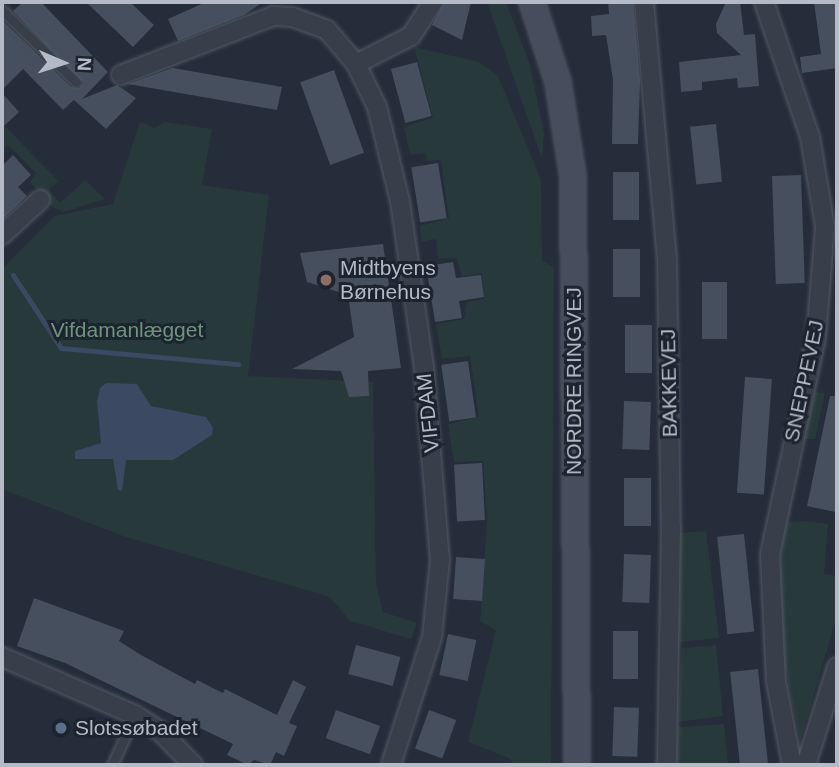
<!DOCTYPE html>
<html>
<head>
<meta charset="utf-8">
<style>
	body { margin:0 }
	#map { position:relative; width:839px; height:767px; overflow:hidden; background:#252c3a; font-family:Helvetica,sans-serif }
	div>[style] { position:absolute }
	[style*='--x'] { left:calc(var(--x)*1px); top:calc(var(--y)*1px); width:calc(var(--w)*1px); rotate:calc(var(--a)*1deg) }
	.green>* { inset:0; background:#28393c }
	.water>* { inset:0; background:#3b4962 }
	.stream>* { height:5px; margin:-2.5px; padding:0 2.5px; transform-origin:2.5px; border-radius:2.5px; background:#3b4962 }
	.building>* { inset:0; background:#464f5e; transform-origin:0 0 }
	.roads { filter:drop-shadow(0 0 2px #535a66) drop-shadow(0 0 2px #535a66) }
	.service>* { height:9px; margin:-4.5px; padding:0 4.5px; transform-origin:4.5px; border-radius:4.5px; background:#383f4b }
	.minor>* { height:18px; margin:-9px; padding:0 9px; transform-origin:9px; border-radius:9px; background:#383f4b }
	.secondary>* { height:24px; margin:-12px; padding:0 12px; transform-origin:12px; border-radius:12px; background:#474d5d }
	.dots>* { width:19px; height:19px; translate:-50% -50%; box-sizing:border-box; border:4px solid #1d2430; border-radius:50% }
	span { translate:-50% -50%; white-space:nowrap; text-align:center; line-height:1.15; -webkit-text-stroke:6px #1d2430; paint-order:stroke }
	.poi-label { font-size:21px; color:#b4bac6 }
	.left { translate:0 -50%; text-align:left }
	.park-label { font-size:21px; color:#6d9579 }
	.street-label { font-size:21px; color:#b4bac6 }
	.frame { position:absolute; inset:0; border:4px solid #b4bac6; pointer-events:none }
	.north { position:absolute; left:28px; top:28px; width:70px; height:70px; -webkit-text-stroke:5px #1d2430; paint-order:stroke; rotate:93deg; font-size:19px; font-weight:700; line-height:28px; text-align:center; color:#b4bac6 }
	.north::after { content:''; display:block; margin:auto; width:24px; height:32px; background:#b4bac6; clip-path:polygon(50% 0,100% 100%,50% 72%,0 100%) }
</style>
</head>
<body>
<div id="map">
	<div class="green">
		<i style="clip-path:polygon(487px 2px,506px 2px,530px 65px,544px 134px,542px 159px)"></i>
		<i style="clip-path:polygon(414px 47px,479px 62px,498px 76px,541px 180px,542px 260px,554px 268px,551px 765px,512px 765px,511px 759px,468px 742px,496px 630px,480px 621px,487px 520px,483px 461px,454px 462px,448px 424px,479px 417px,470px 356px,442px 359px,436px 324px,464px 319px,467px 302px,484px 299px,482px 273px,462px 277px,457px 258px,438px 259px,436px 239px,421px 242px,420px 226px,449px 218px,441px 160px,427px 161px,426px 153px,410px 155px,404px 127px,433px 118px)"></i>
		<i style="clip-path:polygon(140px 121px,154px 128px,165px 122px,212px 129px,202px 185px,269px 195px,248px 376px,373px 382px,376px 585px,383px 612px,417px 623px,411px 639px,350px 621px,330px 597px,123px 536px,2px 489px,2px 269px,55px 216px,113px 204px)"></i>
		<i style="clip-path:polygon(2px 123px,58px 181px,49px 190px,60px 203px,85px 180px,105px 199px,63px 212px,52px 207px,30px 182px,36px 173px,8px 145px,2px 150px)"></i>
		<i style="clip-path:polygon(815px 392px,825px 393px,815px 439px,803px 439px)"></i>
		<i style="clip-path:polygon(804px 521px,828px 524px,824px 574px,837px 576px,837px 616px,800px 741px,779px 637px,777px 583px,785px 522px)"></i>
		<i style="clip-path:polygon(706px 531px,719px 638px,679px 642px,679px 533px)"></i>
		<i style="clip-path:polygon(716px 645px,723px 716px,678px 722px,682px 648px)"></i>
		<i style="clip-path:polygon(724px 724px,728px 765px,677px 765px,678px 727px)"></i>
	</div>
	<div class="water">
		<i style="clip-path:polygon(106px 383px,137px 384px,151px 406px,206px 417px,213px 428px,212px 435px,173px 460px,126px 460px,122px 491px,118px 490px,113px 459px,75px 459px,75px 451px,101px 443px,97px 402px,100px 388px)"></i>
	</div>
	<div class="stream">
		<i style="--x:13;--y:275;--w:87;--a:56.7"></i>
		<i style="--x:61;--y:348;--w:178;--a:5.2"></i>
	</div>
	<div class="building">
		<i style="clip-path:polygon(23px 2px,41px 2px,108px 72px,82px 99px,117px 85px,136px 98px,106px 129px,74px 100px,63px 110px,23px 69px,2px 90px,3px 21px,71px 87px,79px 88px,83px 83px,13px 11px)"></i>
		<i style="clip-path:polygon(86px 2px,130px 2px,154px 25px,133px 47px)"></i>
		<i style="clip-path:polygon(206px 2px,263px 2px,244px 15px,178px 41px,168px 19px)"></i>
		<i style="clip-path:polygon(444px 2px,471px 2px,462px 40px,432px 25px)"></i>
		<i style="clip-path:polygon(608px 2px,633px 2px,640px 80px,638px 144px,612px 144px,613px 80px,606px 35px,592px 36px,591px 16px,609px 14px)"></i>
		<i style="clip-path:polygon(726px 2px,740px 2px,744px 35px,755px 34px,759px 86px,738px 88px,737px 78px,702px 82px,702px 90px,681px 92px,679px 62px,741px 55px,717px 33px,716px 24px)"></i>
		<i style="clip-path:polygon(814px 2px,836px 2px,837px 68px,802px 73px,800px 57px,821px 54px)"></i>
		<i style="left:417px;top:62px;width:56px;height:27px;rotate:75deg"></i>
		<i style="clip-path:polygon(173px 68px,282px 87px,277px 110px,128px 84px)"></i>
		<i style="left:334px;top:70px;width:88px;height:36px;rotate:70deg"></i>
		<i style="clip-path:polygon(2px 93px,19px 112px,2px 128px)"></i>
		<i style="left:716px;top:124px;width:58px;height:26px;rotate:84deg"></i>
		<i style="clip-path:polygon(13px 155px,31px 175px,18px 187px,27px 196px,2px 220px,2px 166px)"></i>
		<i style="left:438px;top:163px;width:56px;height:27px;rotate:81deg"></i>
		<i style="left:613px;top:172px;width:26px;height:48px"></i>
		<i style="left:801px;top:175px;width:108px;height:29px;rotate:88deg"></i>
		<i style="clip-path:polygon(383px 244px,401px 368px,368px 371px,369px 396px,349px 397px,341px 371px,292px 369px,354px 337px,348px 295px,307px 282px,300px 253px)"></i>
		<i style="left:613px;top:249px;width:27px;height:48px"></i>
		<i style="clip-path:polygon(453px 262px,456px 278px,481px 275px,484px 297px,459px 301px,462px 318px,435px 322px,426px 266px)"></i>
		<i style="left:702px;top:282px;width:25px;height:57px"></i>
		<i style="left:625px;top:325px;width:27px;height:48px"></i>
		<i style="left:468px;top:361px;width:57px;height:27px;rotate:82deg"></i>
		<i style="left:745px;top:377px;width:27px;height:116px;rotate:4deg"></i>
		<i style="clip-path:polygon(830px 396px,837px 396px,835px 512px,807px 506px)"></i>
		<i style="left:624px;top:401px;width:27px;height:48px;rotate:2deg"></i>
		<i style="left:482px;top:463px;width:57px;height:28px;rotate:87deg"></i>
		<i style="left:624px;top:478px;width:27px;height:48px"></i>
		<i style="left:744px;top:534px;width:98px;height:27px;rotate:84deg"></i>
		<i style="left:624px;top:554px;width:27px;height:48px;rotate:2deg"></i>
		<i style="left:456px;top:557px;width:29px;height:42px;rotate:4deg"></i>
		<i style="clip-path:polygon(34px 598px,124px 631px,119px 641px,141px 655px,195px 684px,197px 680px,223px 693px,225px 689px,277px 715px,293px 680px,306px 687px,289px 723px,297px 726px,284px 756px,276px 752px,270px 765px,254px 760px,248px 765px,227px 755px,233px 744px,65px 663px,17px 646px)"></i>
		<i style="left:613px;top:631px;width:25px;height:48px"></i>
		<i style="left:448px;top:634px;width:29px;height:42px;rotate:12deg"></i>
		<i style="left:356px;top:645px;width:46px;height:30px;rotate:15deg"></i>
		<i style="left:758px;top:669px;width:97px;height:28px;rotate:84deg"></i>
		<i style="left:614px;top:707px;width:25px;height:49px;rotate:2deg"></i>
		<i style="left:336px;top:710px;width:47px;height:30px;rotate:20deg"></i>
		<i style="left:429px;top:710px;width:29px;height:41px;rotate:20deg"></i>
	</div>
	<div class="roads">
		<div class="service">
			<i style="--x:2;--y:10;--w:103;--a:44.2"></i>
			<i style="--x:112;--y:765;--w:55;--a:-65.3"></i>
		</div>
		<div class="minor">
			<i style="--x:644;--y:2;--w:257;--a:84.9"></i>
			<i style="--x:667;--y:258;--w:270;--a:89.2"></i>
			<i style="--x:671;--y:528;--w:237;--a:91"></i>
			<i style="--x:764;--y:2;--w:143;--a:71.2"></i>
			<i style="--x:810;--y:137;--w:91;--a:80.5"></i>
			<i style="--x:825;--y:227;--w:111;--a:94.6"></i>
			<i style="--x:816;--y:338;--w:222;--a:102"></i>
			<i style="--x:770;--y:555;--w:126;--a:87.3"></i>
			<i style="--x:776;--y:681;--w:86;--a:79.2"></i>
			<i style="--x:356;--y:64;--w:62;--a:-27"></i>
			<i style="--x:411;--y:36;--w:40;--a:-57.1"></i>
			<i style="--x:121;--y:75;--w:163;--a:-21.2"></i>
			<i style="--x:273;--y:16;--w:19;--a:3"></i>
			<i style="--x:292;--y:17;--w:37;--a:20"></i>
			<i style="--x:327;--y:30;--w:45;--a:49.5"></i>
			<i style="--x:356;--y:64;--w:48;--a:64"></i>
			<i style="--x:377;--y:107;--w:97;--a:76.3"></i>
			<i style="--x:400;--y:201;--w:168;--a:81.8"></i>
			<i style="--x:424;--y:367;--w:194;--a:85.3"></i>
			<i style="--x:440;--y:560;--w:77;--a:95.9"></i>
			<i style="--x:432;--y:637;--w:134;--a:107.8"></i>
			<i style="--x:2;--y:235;--w:52;--a:-42.6"></i>
			<i style="--x:2;--y:657;--w:145;--a:23.6"></i>
			<i style="--x:135;--y:715;--w:31;--a:33"></i>
			<i style="--x:161;--y:732;--w:46;--a:45.9"></i>
			<i style="--x:806;--y:765;--w:103;--a:-72.4"></i>
		</div>
		<div class="secondary">
			<i style="--x:532;--y:2;--w:84;--a:72"></i>
			<i style="--x:558;--y:82;--w:96;--a:81"></i>
			<i style="--x:573;--y:177;--w:588;--a:89.61"></i>
		</div>
	</div>
	<div class="dots">
		<i style="left:326px;top:280px;background:#8d6e63"></i>
		<i style="left:61px;top:728px;background:#5c6f8a"></i>
	</div>
	<div class="poi-label">
		<span class="left" style="left:340px;top:280px">Midtbyens<br>Børnehus</span>
		<span class="left" style="left:75px;top:728px">Slotssøbadet</span>
	</div>
	<div class="park-label">
		<span style="left:127px;top:330px">Vifdamanlægget</span>
	</div>
	<div class="street-label">
		<span style="left:574px;top:381px;rotate:-90deg">NORDRE RINGVEJ</span>
		<span style="left:804px;top:381px;rotate:-78deg">SNEPPEVEJ</span>
		<span style="left:669px;top:383px;rotate:-91deg">BAKKEVEJ</span>
		<span style="left:428px;top:413px;rotate:-96deg">VIFDAM</span>
	</div>
	<div class="frame"></div>
	<div class="north">N</div>
</div>
</body>
</html>
